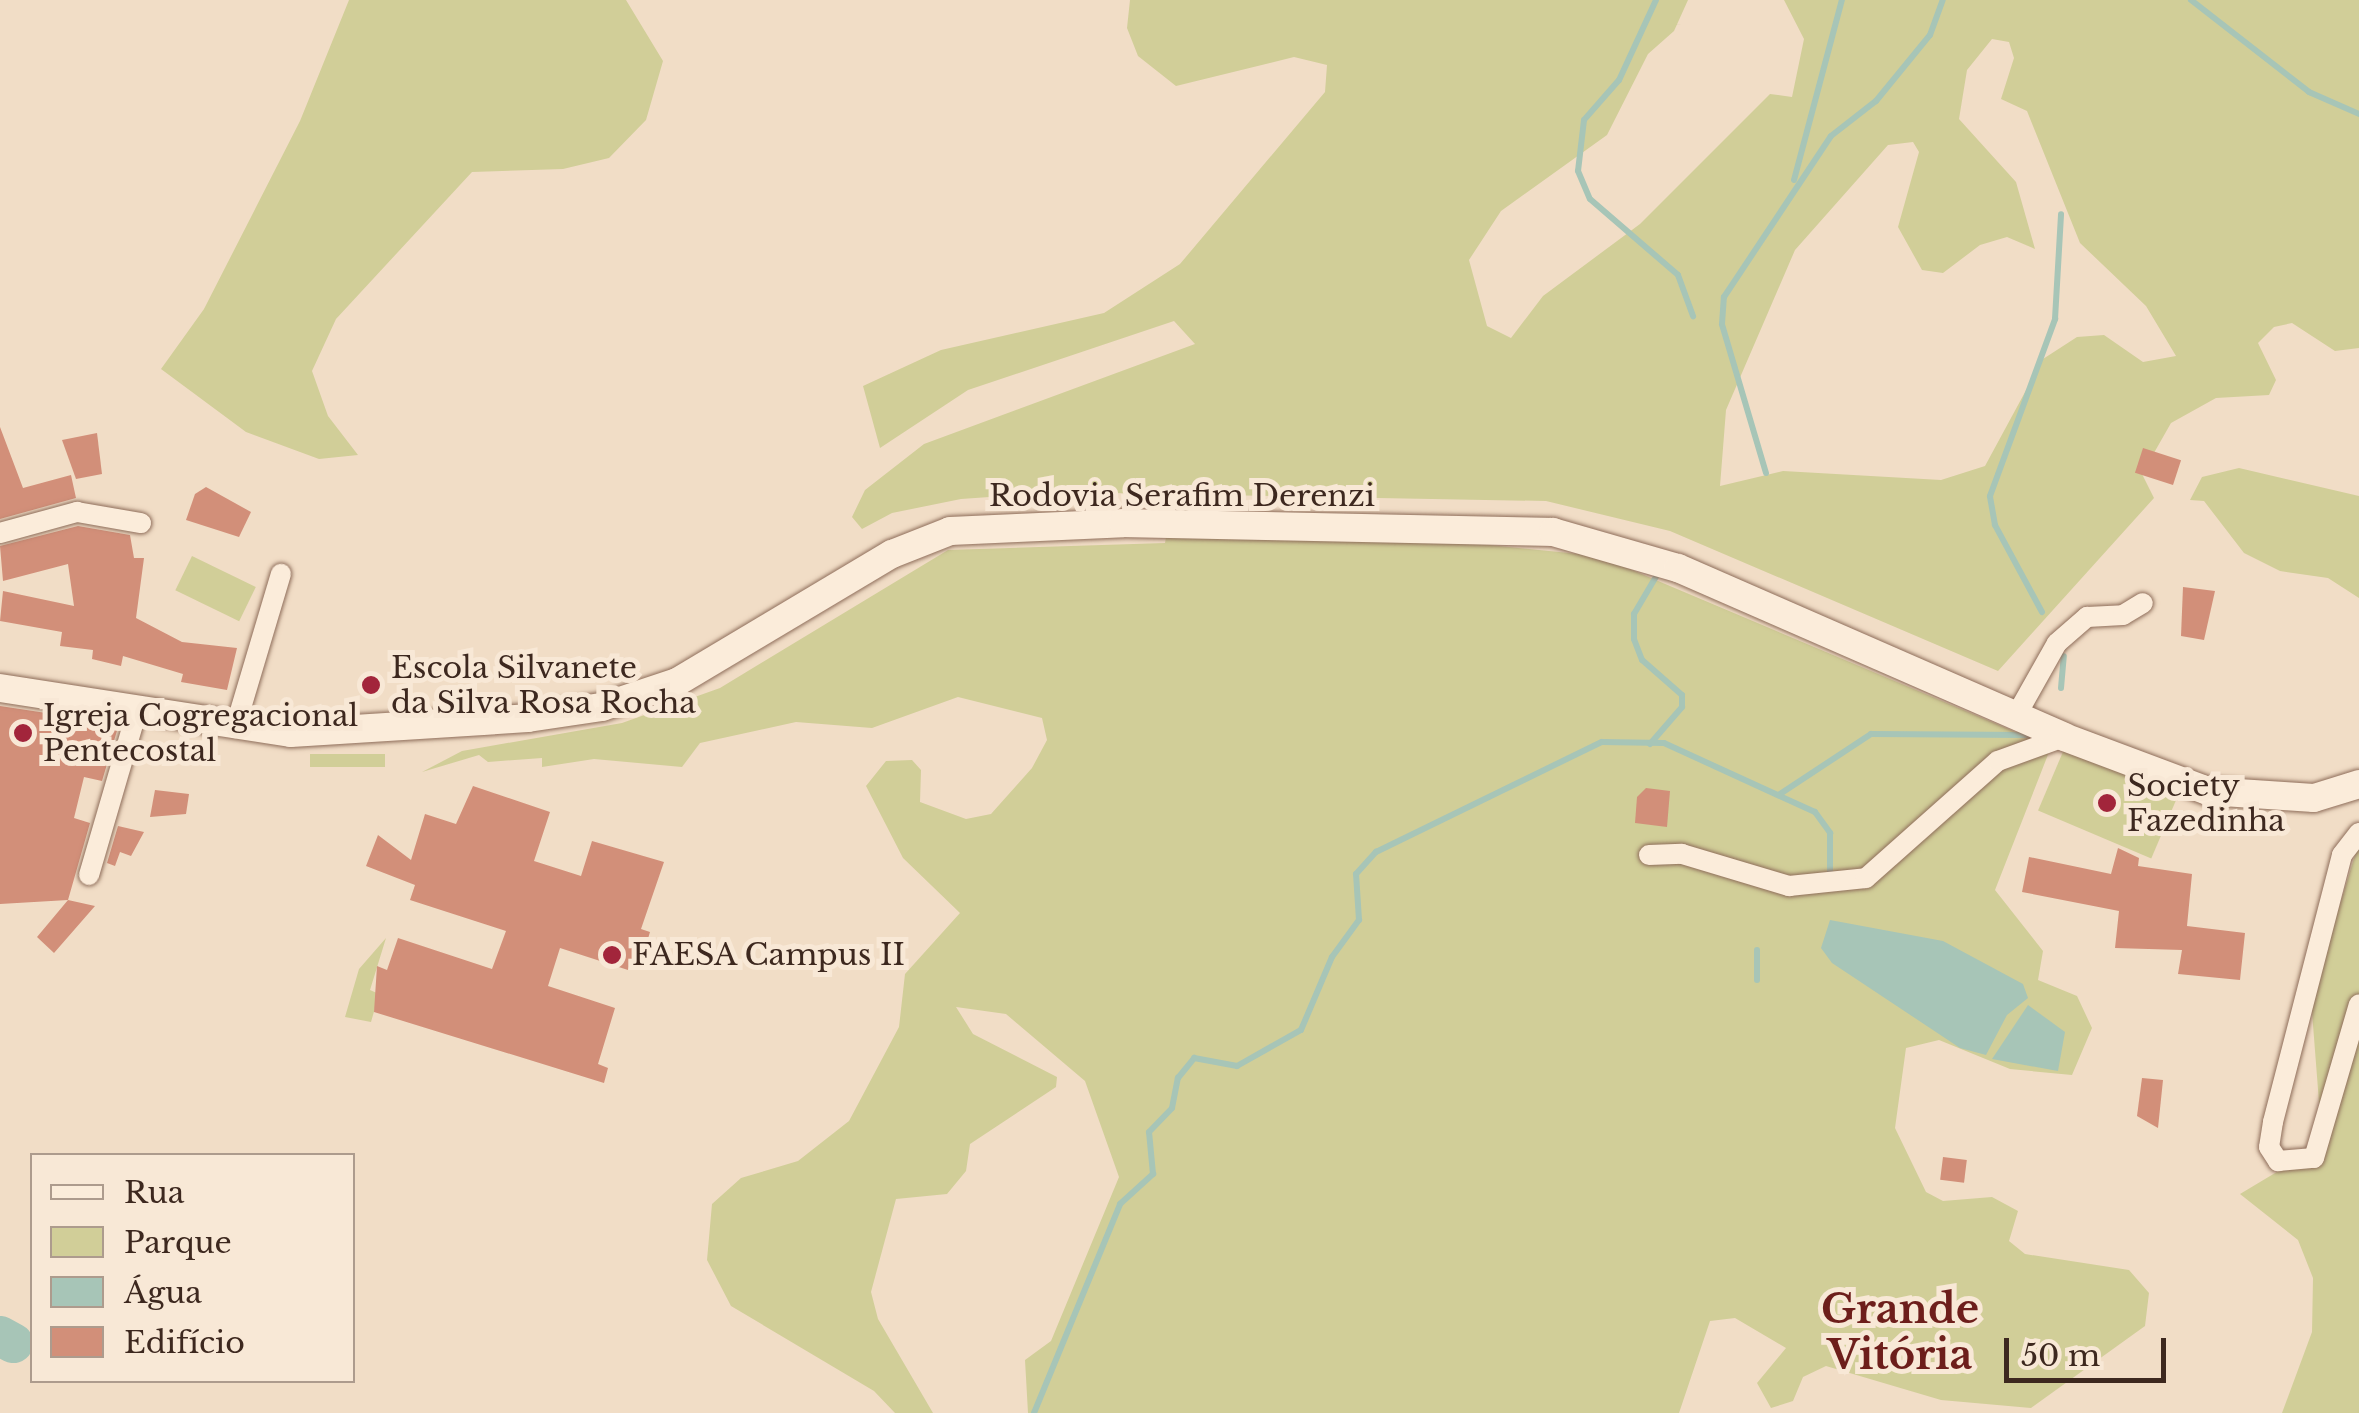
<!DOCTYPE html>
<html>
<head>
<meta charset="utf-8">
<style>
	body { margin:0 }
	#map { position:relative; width:2359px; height:1413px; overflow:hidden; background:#f1ddc6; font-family:"Libre Baskerville",serif }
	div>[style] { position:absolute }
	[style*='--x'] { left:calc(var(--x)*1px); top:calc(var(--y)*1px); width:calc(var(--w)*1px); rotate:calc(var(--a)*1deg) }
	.green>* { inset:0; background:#d1ce98; transform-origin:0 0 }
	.water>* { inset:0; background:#a7c5b7 }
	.stream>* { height:6px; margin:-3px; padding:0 3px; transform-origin:3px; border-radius:3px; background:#a7c5b7 }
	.river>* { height:40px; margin:-20px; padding:0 20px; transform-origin:20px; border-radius:20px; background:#a7c5b7 }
	.building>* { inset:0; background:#d28f79; transform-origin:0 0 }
	.roads { filter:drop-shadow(0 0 2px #8e6d5a) drop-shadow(0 0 2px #8e6d5a) }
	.street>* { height:20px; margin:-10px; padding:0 10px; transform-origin:10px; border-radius:10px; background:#fbecda }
	.secondary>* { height:28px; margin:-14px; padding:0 14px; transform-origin:14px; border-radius:14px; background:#fbecda }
	.dots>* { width:28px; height:28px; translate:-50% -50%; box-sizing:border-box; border:5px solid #f8e8d6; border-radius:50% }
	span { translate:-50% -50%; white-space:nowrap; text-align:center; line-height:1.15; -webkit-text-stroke:10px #f8e8d6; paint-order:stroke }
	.street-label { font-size:30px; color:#3d281f }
	.poi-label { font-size:30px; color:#3d281f }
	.left { translate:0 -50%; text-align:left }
	.district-label { font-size:40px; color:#6d1e1b; font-weight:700 }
	.legend { position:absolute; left:30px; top:1153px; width:325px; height:230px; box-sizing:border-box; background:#f8e8d6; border:2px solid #ad9b8d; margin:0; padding:12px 18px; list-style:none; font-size:30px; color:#3d281f }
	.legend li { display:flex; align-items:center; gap:20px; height:50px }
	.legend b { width:50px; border:2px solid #ad9b8d }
	.scale { position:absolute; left:2004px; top:1338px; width:162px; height:45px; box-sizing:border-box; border:5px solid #3d281f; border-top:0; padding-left:12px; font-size:30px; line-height:35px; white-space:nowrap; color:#3d281f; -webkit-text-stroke:8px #f8e8d6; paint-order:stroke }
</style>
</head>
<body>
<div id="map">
	<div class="green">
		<i style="clip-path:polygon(349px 0,626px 0,663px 61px,646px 120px,609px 158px,563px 169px,472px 172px,336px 319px,312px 371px,328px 416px,358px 455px,319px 459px,246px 432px,161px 369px,204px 309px,300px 121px)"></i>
		<i style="clip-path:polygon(evenodd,1130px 0,1688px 0,1674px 31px,1648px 54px,1607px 135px,1501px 211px,1469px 260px,1487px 326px,1511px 338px,1543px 296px,1640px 224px,1770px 94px,1792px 97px,1804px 39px,1784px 0,2359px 0,2359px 348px,2335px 351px,2292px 323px,2274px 327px,2258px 343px,2276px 380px,2269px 395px,2216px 398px,2171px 423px,2142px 474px,2154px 498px,1998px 671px,1670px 531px,1546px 501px,1058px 492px,961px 499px,892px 513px,862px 529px,852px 517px,865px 490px,924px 444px,1195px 344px,1174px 321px,968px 390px,880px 448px,863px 386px,941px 350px,1104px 313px,1180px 264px,1325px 92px,1327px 65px,1294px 57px,1176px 86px,1138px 56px,1127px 28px,1130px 0,1992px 39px,2009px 42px,2014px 58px,2001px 99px,2027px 111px,2080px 243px,2146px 306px,2176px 356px,2143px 362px,2104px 335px,2077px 337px,2043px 359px,1985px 466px,1941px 480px,1783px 471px,1720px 486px,1726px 410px,1795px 250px,1888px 145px,1913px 142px,1919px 152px,1898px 227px,1922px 270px,1943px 273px,1980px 245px,2007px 237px,2035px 249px,2016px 182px,1959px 119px,1967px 70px,1992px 39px)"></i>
		<i style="clip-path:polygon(2239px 468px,2359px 496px,2359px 598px,2328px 578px,2280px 571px,2244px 553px,2204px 501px,2190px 500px,2202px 477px)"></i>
		<i style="clip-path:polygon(1166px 537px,1480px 544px,1599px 556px,2051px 747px,1995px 890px,2043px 951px,2038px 980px,2077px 996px,2092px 1028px,2072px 1075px,2010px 1069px,1939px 1040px,1906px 1048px,1895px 1128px,1926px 1192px,1943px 1201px,1992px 1197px,2018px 1211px,2009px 1241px,2025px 1254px,2129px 1270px,2149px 1293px,2145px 1326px,2031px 1408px,1941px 1400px,1826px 1366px,1803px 1377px,1793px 1401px,1771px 1408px,1757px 1383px,1786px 1348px,1735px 1318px,1710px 1321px,1679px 1413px,1028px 1413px,1025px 1360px,1051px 1341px,1119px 1177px,1085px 1081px,1006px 1014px,956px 1007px,973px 1034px,1057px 1077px,1056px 1087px,970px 1144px,966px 1171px,947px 1194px,896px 1199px,871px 1292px,878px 1319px,933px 1413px,895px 1413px,874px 1391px,731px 1306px,707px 1260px,712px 1204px,741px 1178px,798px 1161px,849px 1121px,899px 1027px,905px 974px,960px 913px,903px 858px,866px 786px,886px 761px,912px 760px,921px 770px,920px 802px,966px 819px,991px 814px,1032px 768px,1047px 740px,1042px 718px,958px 697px,872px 728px,796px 722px,700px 743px,682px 767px,594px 759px,542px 767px,542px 758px,488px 762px,479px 755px,422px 772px,462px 751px,622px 723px,720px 688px,948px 550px,1165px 543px)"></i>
		<i style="left:192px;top:556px;width:71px;height:38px;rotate:26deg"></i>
		<i style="left:2065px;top:747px;width:123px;height:69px;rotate:23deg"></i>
		<i style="left:385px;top:754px;width:13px;height:75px;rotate:90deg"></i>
		<i style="clip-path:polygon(2359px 842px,2359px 1413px,2282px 1413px,2312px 1332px,2313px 1278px,2298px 1240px,2240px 1194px,2305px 1155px,2320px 1115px,2311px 999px)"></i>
		<i style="clip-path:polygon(386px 938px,370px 990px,379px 994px,371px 1022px,345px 1017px,359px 969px)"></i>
	</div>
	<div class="water">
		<i style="clip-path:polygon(1830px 920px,1943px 941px,2023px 984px,2028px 998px,2007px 1015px,1986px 1055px,1960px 1048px,1832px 963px,1821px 948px)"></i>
		<i style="clip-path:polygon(2028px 1005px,2065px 1032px,2058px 1071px,1992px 1059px)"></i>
	</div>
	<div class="stream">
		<i style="--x:1656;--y:0;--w:88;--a:114.8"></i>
		<i style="--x:1619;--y:80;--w:53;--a:131.2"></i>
		<i style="--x:1584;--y:120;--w:51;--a:96.7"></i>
		<i style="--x:1578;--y:171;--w:30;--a:67"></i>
		<i style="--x:1590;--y:199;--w:116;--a:40.8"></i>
		<i style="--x:1678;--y:275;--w:44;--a:69.9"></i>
		<i style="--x:2191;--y:0;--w:150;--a:37.9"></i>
		<i style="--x:2309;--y:92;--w:55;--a:23.7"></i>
		<i style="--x:1794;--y:180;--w:186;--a:-75.1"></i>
		<i style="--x:1766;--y:473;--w:155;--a:-106.5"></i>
		<i style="--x:1722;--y:324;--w:27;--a:-86"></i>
		<i style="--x:1724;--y:297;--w:193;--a:-56.4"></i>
		<i style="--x:1831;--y:136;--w:57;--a:-37.9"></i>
		<i style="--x:1876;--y:101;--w:85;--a:-50.7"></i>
		<i style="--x:1930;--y:35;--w:37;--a:-70"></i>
		<i style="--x:2042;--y:612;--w:99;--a:-118.4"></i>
		<i style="--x:1995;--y:525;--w:29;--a:-100"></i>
		<i style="--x:1990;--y:496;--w:189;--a:-69.8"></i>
		<i style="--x:2055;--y:319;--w:105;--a:-86.7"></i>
		<i style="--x:2061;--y:688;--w:32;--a:-85"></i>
		<i style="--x:1650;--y:744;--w:49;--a:-49.1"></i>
		<i style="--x:1682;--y:707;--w:12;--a:-90"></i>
		<i style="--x:1682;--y:695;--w:53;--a:-138.8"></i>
		<i style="--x:1642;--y:660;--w:22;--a:-111"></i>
		<i style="--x:1634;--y:639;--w:25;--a:-90"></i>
		<i style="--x:1634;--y:614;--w:45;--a:-59.5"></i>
		<i style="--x:1780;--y:794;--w:109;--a:-33.4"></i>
		<i style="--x:1871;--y:734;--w:157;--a:0.4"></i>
		<i style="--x:1757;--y:950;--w:30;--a:90"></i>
		<i style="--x:1034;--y:1413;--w:226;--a:-67.6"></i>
		<i style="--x:1120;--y:1204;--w:45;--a:-42.3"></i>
		<i style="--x:1153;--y:1174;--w:42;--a:-95.4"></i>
		<i style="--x:1149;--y:1132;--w:33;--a:-46"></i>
		<i style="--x:1172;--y:1108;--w:31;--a:-79"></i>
		<i style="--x:1178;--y:1078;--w:26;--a:-51"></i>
		<i style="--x:1194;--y:1058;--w:44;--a:10.5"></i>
		<i style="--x:1237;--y:1066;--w:73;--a:-29.4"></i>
		<i style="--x:1301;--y:1030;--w:79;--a:-67"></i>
		<i style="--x:1332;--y:957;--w:46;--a:-53.9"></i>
		<i style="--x:1359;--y:920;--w:46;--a:-93.7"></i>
		<i style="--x:1356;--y:874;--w:30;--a:-48"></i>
		<i style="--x:1376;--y:852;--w:251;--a:-26"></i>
		<i style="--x:1602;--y:742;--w:62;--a:0.9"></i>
		<i style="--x:1664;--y:743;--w:166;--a:24.6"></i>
		<i style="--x:1815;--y:812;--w:26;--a:54"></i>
		<i style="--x:1830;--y:833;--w:45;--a:90"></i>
	</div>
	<div class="river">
		<i style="--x:0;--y:1336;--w:15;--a:28"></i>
	</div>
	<div class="building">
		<i style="clip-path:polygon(0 427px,23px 488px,71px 475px,76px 498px,0 519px)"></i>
		<i style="clip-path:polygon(97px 433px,102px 474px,76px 479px,62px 440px)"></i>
		<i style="left:2143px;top:448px;width:40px;height:26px;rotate:18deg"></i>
		<i style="clip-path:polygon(206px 487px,251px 512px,239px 537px,186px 520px,195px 494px)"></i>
		<i style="clip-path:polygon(78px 526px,130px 535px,134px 558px,144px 558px,136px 618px,182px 642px,237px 648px,227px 690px,181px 682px,183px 674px,123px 656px,121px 666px,92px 659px,93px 650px,60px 646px,62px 632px,0 621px,3px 591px,74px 606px,68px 564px,3px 581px,0 546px)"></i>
		<i style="clip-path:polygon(2183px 587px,2215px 591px,2204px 640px,2181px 636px)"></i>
		<i style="clip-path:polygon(0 706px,119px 724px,102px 781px,84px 777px,74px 818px,90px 823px,68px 900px,95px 906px,54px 953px,37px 937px,68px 900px,0 904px)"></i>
		<i style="clip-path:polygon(473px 786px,550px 812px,534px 861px,581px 876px,592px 841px,664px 862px,641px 929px,650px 932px,641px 962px,631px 960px,628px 970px,560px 948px,548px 986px,615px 1008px,598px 1064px,608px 1068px,604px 1083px,374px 1012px,377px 966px,387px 970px,398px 938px,492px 969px,506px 931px,410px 900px,415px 885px,366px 866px,378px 835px,411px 860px,425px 814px,456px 824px)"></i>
		<i style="clip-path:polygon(1646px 788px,1670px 791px,1667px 827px,1635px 823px,1637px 797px)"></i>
		<i style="clip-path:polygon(155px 790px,189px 794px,186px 814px,150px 817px)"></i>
		<i style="clip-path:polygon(118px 826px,144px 832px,131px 856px,120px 852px,115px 866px,107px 863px)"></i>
		<i style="clip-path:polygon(2118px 848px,2139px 858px,2138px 866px,2192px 874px,2187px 926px,2245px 933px,2240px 980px,2178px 974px,2182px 950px,2115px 948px,2119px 911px,2022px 892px,2029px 857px,2111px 874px)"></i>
		<i style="clip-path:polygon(2142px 1078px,2163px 1080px,2158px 1128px,2137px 1116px)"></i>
		<i style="left:1943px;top:1157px;width:24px;height:23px;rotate:7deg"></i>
	</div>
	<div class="roads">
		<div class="street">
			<i style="--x:0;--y:533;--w:80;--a:-15.3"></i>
			<i style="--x:77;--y:512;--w:65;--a:9.8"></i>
			<i style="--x:2017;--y:714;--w:81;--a:-60.6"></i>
			<i style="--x:2057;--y:643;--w:40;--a:-41"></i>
			<i style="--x:2087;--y:617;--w:36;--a:-3"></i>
			<i style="--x:2123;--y:615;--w:23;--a:-31"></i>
			<i style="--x:235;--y:728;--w:161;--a:-73.4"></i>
			<i style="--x:2359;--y:833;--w:28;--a:128"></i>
			<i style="--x:2342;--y:855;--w:276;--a:104.5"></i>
			<i style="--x:2273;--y:1122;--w:25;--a:99"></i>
			<i style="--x:2269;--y:1147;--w:17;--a:57"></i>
			<i style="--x:2278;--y:1161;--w:36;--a:-5"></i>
			<i style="--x:2314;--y:1158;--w:160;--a:-73.7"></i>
			<i style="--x:1649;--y:855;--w:33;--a:-2"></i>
			<i style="--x:1682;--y:854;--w:112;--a:16.7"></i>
			<i style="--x:1789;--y:886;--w:77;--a:-5.9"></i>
			<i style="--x:1866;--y:878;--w:176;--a:-41.6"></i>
			<i style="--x:1998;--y:761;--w:70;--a:-20"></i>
			<i style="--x:89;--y:875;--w:171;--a:-73.7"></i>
		</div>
		<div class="secondary">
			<i style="--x:0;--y:688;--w:294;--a:8.8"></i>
			<i style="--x:291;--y:733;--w:237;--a:-3.6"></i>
			<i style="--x:528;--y:718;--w:75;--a:-8.5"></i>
			<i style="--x:602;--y:707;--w:79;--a:-18.4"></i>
			<i style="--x:677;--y:682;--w:250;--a:-30.8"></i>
			<i style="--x:892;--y:554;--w:62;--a:-21.6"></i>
			<i style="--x:950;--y:531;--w:173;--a:-2.6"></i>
			<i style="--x:1123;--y:523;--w:430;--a:1.2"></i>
			<i style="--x:1553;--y:532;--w:130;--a:16.1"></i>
			<i style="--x:1678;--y:568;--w:421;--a:23.6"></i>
			<i style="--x:2064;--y:737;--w:154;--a:20.6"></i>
			<i style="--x:2208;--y:791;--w:106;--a:3.8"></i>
			<i style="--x:2314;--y:798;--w:47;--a:-17.3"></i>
		</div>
	</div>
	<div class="dots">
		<i style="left:371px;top:685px;background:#a2253b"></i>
		<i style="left:23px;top:733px;background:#a2253b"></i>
		<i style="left:2107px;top:803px;background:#a2253b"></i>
		<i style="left:612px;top:955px;background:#a2253b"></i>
	</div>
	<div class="street-label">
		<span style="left:1182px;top:496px">Rodovia Serafim Derenzi</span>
	</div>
	<div class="poi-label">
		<span class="left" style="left:391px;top:685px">Escola Silvanete<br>da Silva Rosa Rocha</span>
		<span class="left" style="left:43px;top:733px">Igreja Cogregacional<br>Pentecostal</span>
		<span class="left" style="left:2127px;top:803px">Society<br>Fazedinha</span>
		<span class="left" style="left:632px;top:955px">FAESA Campus II</span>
	</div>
	<div class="district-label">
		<span style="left:1900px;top:1332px">Grande<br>Vitória</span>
	</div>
	<ul class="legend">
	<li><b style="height:12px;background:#fbecda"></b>Rua</li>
	<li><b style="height:28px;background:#d1ce98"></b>Parque</li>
	<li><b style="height:28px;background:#a7c5b7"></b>Água</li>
	<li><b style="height:28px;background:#d28f79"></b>Edifício</li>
	</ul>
	<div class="scale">50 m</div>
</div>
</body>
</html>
